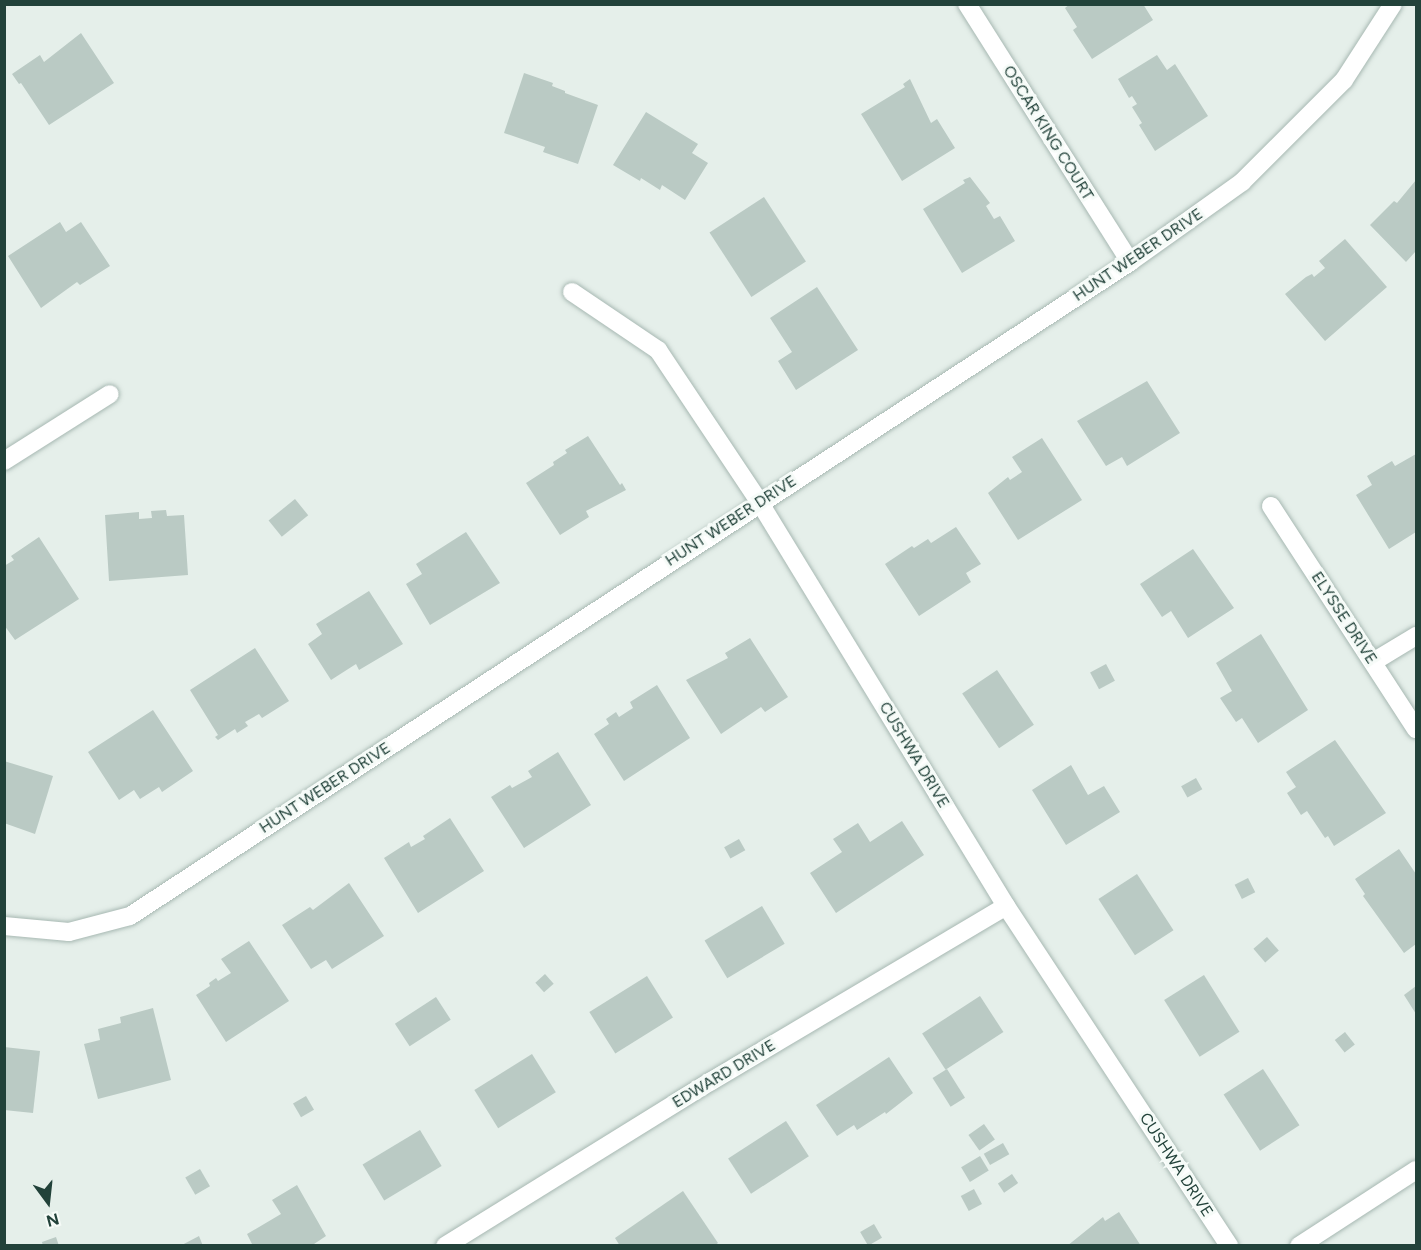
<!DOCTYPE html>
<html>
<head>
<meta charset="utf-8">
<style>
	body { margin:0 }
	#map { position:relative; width:1421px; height:1250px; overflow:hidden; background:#e5efea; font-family:Figtree,sans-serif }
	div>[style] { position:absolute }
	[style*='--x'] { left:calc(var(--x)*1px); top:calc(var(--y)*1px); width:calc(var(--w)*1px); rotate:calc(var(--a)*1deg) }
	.building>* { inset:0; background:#bacac4; transform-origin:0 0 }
	.roads { filter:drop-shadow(0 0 2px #a7b8b2) drop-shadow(0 0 2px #a7b8b2) }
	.minor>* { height:18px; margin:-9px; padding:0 9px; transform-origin:9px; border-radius:9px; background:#fff }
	span { translate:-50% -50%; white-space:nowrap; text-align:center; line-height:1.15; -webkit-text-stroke:6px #f6fbf8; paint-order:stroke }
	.street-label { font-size:16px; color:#22423a }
	.frame { position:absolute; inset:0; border:6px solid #22423a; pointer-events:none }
	.north { position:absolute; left:18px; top:1172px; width:60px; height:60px; -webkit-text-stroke:4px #f6fbf8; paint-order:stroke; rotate:165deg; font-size:16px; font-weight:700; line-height:24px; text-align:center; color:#22423a }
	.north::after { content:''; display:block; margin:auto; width:21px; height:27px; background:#22423a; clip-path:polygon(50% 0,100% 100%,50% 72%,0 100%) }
</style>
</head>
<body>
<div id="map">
	<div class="building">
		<i style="clip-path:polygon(1070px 4px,1143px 4px,1153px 20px,1092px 59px,1073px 30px,1077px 27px,1065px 8px)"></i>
		<i style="clip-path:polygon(81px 33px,114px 83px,49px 125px,21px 83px,19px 84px,12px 74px,40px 55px,44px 62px)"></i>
		<i style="clip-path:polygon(1157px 55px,1167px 70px,1175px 64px,1208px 116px,1155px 151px,1139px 125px,1142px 123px,1132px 107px,1137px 104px,1132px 96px,1129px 98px,1118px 79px)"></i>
		<i style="clip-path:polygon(524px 73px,553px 83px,552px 86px,565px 91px,565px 93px,598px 105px,578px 164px,543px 152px,545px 147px,504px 133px)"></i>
		<i style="clip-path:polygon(910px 79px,931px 123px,937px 119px,955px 148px,902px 181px,861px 114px,905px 87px,903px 84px)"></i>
		<i style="clip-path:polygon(646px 112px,698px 144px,692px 153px,708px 163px,685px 200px,662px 185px,660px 190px,641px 178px,640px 181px,613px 165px)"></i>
		<i style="clip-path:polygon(970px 177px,990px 203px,986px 206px,994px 219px,1000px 216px,1015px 241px,962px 273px,923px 209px,965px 183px,963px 180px)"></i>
		<i style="clip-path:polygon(1416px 180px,1416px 251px,1406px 262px,1370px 225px,1394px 201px,1397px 203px)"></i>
		<i style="left:764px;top:197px;width:77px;height:65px;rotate:57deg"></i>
		<i style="clip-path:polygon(60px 222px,66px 232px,81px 222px,110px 266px,80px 285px,77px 282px,41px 308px,8px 256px)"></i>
		<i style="clip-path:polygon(1345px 239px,1387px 287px,1325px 341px,1285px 294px,1306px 277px,1312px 274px,1314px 277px,1325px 268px,1319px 261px)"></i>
		<i style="clip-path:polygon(817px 287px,858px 350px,796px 390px,778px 361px,792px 352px,770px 318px)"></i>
		<i style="clip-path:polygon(1147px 381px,1180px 433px,1127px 466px,1122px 457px,1106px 466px,1077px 421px)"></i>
		<i style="clip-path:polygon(588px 436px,620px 485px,622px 483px,626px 490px,586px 511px,589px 517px,560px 535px,526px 483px,554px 465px,553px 462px,567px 453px,565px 450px)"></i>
		<i style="clip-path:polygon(1042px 438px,1082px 500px,1018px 540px,988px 493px,1008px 477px,1010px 480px,1022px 472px,1012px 457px)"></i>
		<i style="clip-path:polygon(1416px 454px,1416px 532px,1389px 549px,1356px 495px,1372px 485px,1367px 476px,1392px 461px,1395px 466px)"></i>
		<i style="left:295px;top:499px;width:21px;height:34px;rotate:51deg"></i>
		<i style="clip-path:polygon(166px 510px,167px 516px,184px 515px,188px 575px,109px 581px,105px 515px,139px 512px,139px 519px,152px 518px,151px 511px)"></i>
		<i style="clip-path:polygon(956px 527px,981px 564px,966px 573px,971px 582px,919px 616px,885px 564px,912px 546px,914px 548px,928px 539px,931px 543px)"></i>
		<i style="clip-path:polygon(466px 532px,500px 583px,430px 625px,406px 584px,422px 574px,416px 564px)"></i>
		<i style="clip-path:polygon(39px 537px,79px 599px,15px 640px,4px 625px,4px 566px,14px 560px,11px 556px)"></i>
		<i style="clip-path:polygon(1193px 549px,1234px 608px,1188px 638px,1171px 611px,1162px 617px,1140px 584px)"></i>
		<i style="clip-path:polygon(369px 591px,403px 644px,359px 670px,356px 664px,331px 680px,308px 644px,322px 634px,316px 624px)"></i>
		<i style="clip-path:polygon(1261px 634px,1308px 710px,1258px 743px,1242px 718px,1236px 722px,1220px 698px,1232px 691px,1216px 663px)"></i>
		<i style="clip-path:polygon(750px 638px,788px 697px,765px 712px,761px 707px,721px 734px,686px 680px,728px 658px,725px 653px)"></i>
		<i style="clip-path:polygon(255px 648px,289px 701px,262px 718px,259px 714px,245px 722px,248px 726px,237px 733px,235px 729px,218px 740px,215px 737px,218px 735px,190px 690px)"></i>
		<i style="left:1106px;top:664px;width:19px;height:18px;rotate:62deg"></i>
		<i style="left:997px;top:670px;width:66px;height:42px;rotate:56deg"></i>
		<i style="clip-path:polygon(657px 685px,690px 738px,624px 781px,594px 734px,609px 724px,606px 719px,616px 712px,619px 717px,633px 708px,630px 702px)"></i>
		<i style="clip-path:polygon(153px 710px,193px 771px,162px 792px,159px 787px,140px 799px,134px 790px,119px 800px,88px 752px)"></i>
		<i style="clip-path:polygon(1335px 740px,1386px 813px,1334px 846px,1328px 836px,1325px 838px,1307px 811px,1301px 815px,1287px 793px,1296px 787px,1286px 772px)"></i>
		<i style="clip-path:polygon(558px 752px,591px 805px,524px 848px,491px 797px,510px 785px,512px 788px,532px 777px,528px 771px)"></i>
		<i style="clip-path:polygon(4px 761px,53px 776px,35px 834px,4px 823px)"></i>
		<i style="clip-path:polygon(1071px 765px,1088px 795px,1104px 786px,1120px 812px,1066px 845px,1032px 790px)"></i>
		<i style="left:1196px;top:778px;width:13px;height:17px;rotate:61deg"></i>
		<i style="clip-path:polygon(450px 818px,484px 871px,418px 913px,384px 858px,409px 842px,411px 847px,425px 839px,423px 836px)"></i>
		<i style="clip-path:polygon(902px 821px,924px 855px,836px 913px,810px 873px,842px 852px,833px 839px,858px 823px,870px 842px)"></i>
		<i style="left:739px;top:839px;width:13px;height:17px;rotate:61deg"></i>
		<i style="clip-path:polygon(1399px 849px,1416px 874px,1416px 944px,1404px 953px,1363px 896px,1365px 894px,1355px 879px)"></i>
		<i style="left:1137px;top:874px;width:67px;height:46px;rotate:57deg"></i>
		<i style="left:1248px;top:878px;width:16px;height:15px;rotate:63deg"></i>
		<i style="clip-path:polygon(349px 883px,384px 936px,332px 969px,326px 960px,311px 969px,282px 925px,310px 907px,313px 910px)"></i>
		<i style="left:762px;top:906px;width:44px;height:67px;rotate:59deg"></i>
		<i style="left:1267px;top:937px;width:18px;height:18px;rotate:49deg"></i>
		<i style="clip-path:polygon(249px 941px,289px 1001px,226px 1042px,196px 995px,210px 986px,209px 983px,216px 978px,218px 981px,231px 973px,221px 959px)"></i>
		<i style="left:545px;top:974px;width:13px;height:13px;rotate:48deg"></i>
		<i style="left:1204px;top:975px;width:67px;height:47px;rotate:58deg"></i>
		<i style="left:647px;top:976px;width:49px;height:68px;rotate:58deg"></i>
		<i style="clip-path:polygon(1416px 986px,1416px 1014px,1404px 995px)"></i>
		<i style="left:980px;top:996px;width:43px;height:69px;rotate:57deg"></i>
		<i style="left:436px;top:997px;width:27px;height:49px;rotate:57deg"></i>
		<i style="clip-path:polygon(153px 1008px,171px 1080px,98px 1099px,84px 1044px,100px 1040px,98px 1029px,121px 1023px,120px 1017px)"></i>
		<i style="left:1345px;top:1032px;width:16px;height:13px;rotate:52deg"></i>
		<i style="clip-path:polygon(4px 1047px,40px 1051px,33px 1113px,4px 1110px)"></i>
		<i style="left:532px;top:1054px;width:45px;height:68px;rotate:58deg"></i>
		<i style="clip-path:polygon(889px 1057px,913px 1093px,886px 1114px,885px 1112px,857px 1130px,854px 1125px,837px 1136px,816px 1105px)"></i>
		<i style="left:947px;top:1069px;width:34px;height:17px;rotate:58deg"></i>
		<i style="left:1263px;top:1069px;width:67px;height:47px;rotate:57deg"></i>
		<i style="left:306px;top:1096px;width:16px;height:15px;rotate:60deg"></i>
		<i style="left:786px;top:1121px;width:42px;height:69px;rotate:57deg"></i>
		<i style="left:984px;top:1124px;width:19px;height:19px;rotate:55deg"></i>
		<i style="left:420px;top:1130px;width:42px;height:67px;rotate:59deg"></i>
		<i style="left:1003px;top:1143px;width:13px;height:22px;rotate:61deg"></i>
		<i style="left:980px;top:1156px;width:17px;height:22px;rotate:59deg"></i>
		<i style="left:200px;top:1169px;width:20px;height:17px;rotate:60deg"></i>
		<i style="left:1012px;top:1174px;width:11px;height:17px;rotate:56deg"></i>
		<i style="clip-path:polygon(297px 1185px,326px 1236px,311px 1246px,253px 1246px,247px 1234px,281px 1214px,272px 1200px)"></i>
		<i style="left:974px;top:1189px;width:17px;height:15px;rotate:62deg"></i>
		<i style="clip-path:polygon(683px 1191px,718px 1243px,714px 1246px,620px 1246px,615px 1238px)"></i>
		<i style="clip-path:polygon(1119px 1212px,1141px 1246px,1067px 1246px,1103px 1217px,1105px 1221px)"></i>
		<i style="left:874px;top:1224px;width:16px;height:16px;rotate:60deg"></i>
		<i style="clip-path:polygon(199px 1236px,203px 1246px,180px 1246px)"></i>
		<i style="clip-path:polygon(56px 1237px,59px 1246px,43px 1246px,42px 1242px)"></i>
	</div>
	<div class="roads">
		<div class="minor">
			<i style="--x:967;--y:4;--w:305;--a:57.7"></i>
			<i style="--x:572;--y:292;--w:104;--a:34"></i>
			<i style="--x:658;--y:350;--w:184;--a:56.3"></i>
			<i style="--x:760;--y:503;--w:472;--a:58.6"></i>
			<i style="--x:1006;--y:906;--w:407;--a:56.7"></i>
			<i style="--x:4;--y:461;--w:125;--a:-32.3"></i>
			<i style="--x:1271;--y:506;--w:266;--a:57"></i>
			<i style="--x:1373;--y:662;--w:50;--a:-31.2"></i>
			<i style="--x:4;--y:926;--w:65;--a:5.3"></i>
			<i style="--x:69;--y:932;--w:63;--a:-14.7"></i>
			<i style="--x:130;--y:916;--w:1195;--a:-33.18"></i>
			<i style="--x:1130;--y:262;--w:138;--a:-35.5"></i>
			<i style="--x:1242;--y:182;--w:144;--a:-45"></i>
			<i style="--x:1344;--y:80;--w:90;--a:-57.2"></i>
			<i style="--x:445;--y:1246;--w:312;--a:-31.8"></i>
			<i style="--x:710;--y:1082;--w:344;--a:-30.7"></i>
			<i style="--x:1299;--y:1246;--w:140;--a:-33"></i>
		</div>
	</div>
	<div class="street-label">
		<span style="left:1048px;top:133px;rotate:58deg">OSCAR KING COURT</span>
		<span style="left:1138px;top:255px;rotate:-34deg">HUNT WEBER DRIVE</span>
		<span style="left:731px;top:521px;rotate:-33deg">HUNT WEBER DRIVE</span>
		<span style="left:1344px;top:618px;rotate:57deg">ELYSSE DRIVE</span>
		<span style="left:914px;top:755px;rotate:59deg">CUSHWA DRIVE</span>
		<span style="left:325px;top:788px;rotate:-33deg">HUNT WEBER DRIVE</span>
		<span style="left:724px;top:1074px;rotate:-31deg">EDWARD DRIVE</span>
		<span style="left:1176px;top:1165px;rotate:57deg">CUSHWA DRIVE</span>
	</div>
	<div class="frame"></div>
	<div class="north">N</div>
</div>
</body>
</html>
